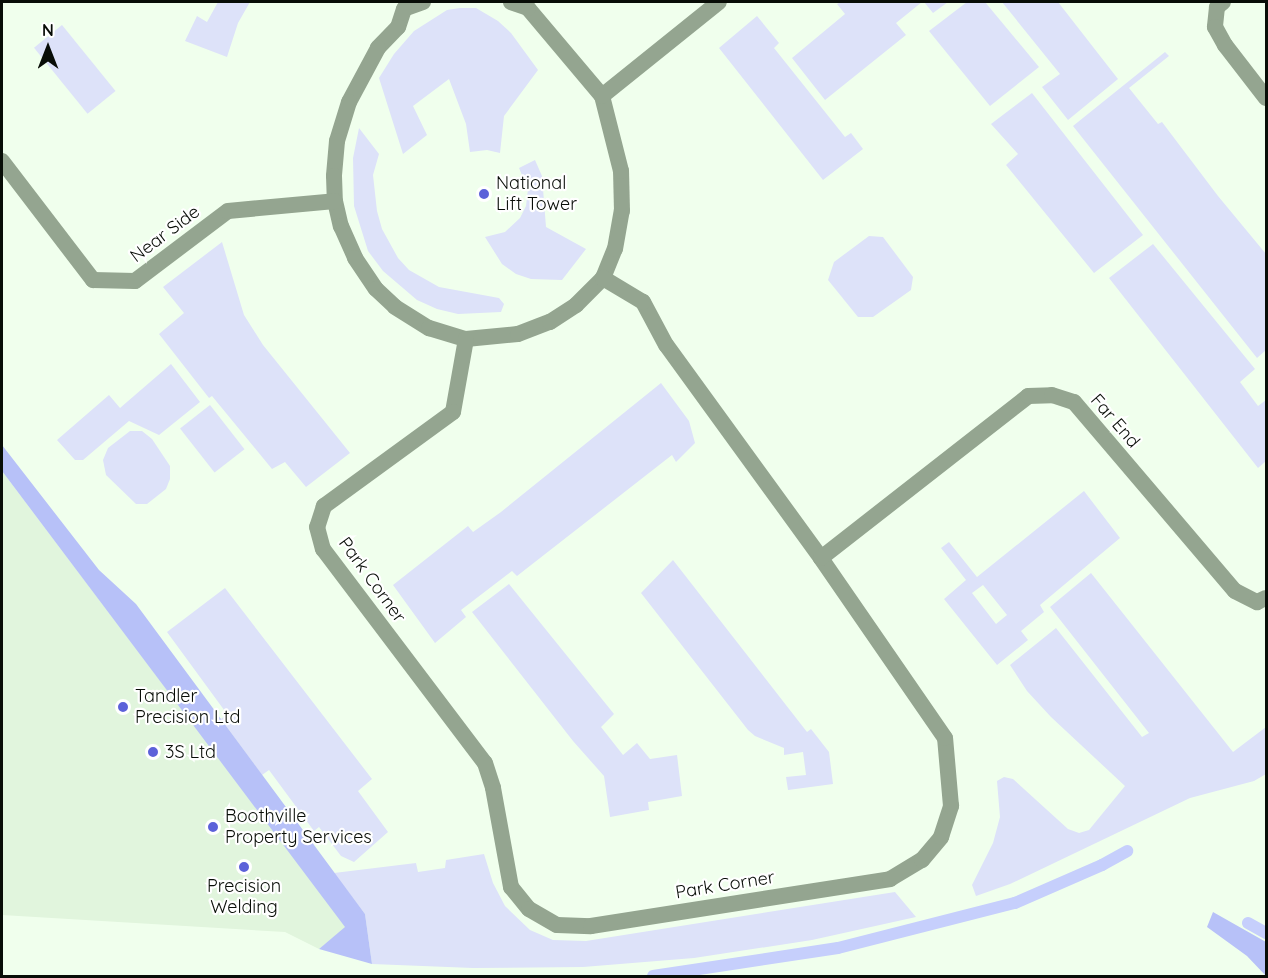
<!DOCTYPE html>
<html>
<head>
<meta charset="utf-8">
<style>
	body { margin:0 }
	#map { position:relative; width:1268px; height:978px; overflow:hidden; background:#f0ffed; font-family:Quicksand,sans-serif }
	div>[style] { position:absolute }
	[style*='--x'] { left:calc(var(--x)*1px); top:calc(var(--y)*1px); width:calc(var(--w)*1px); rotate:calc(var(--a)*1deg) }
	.built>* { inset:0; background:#e1f5dd }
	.green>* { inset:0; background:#dde2f9; transform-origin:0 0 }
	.forest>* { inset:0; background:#b7c1f8 }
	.stream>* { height:12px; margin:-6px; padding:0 6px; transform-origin:6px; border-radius:6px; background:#c6cffc }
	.minor>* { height:16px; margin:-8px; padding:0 8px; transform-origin:8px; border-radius:8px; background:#94a590 }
	.dots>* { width:16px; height:16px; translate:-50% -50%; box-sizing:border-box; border:3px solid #fff; border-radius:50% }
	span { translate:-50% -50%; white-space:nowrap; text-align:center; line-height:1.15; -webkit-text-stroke:4.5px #fff; paint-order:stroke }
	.poi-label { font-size:18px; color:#080d07 }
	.left { translate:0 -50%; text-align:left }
	.street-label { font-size:18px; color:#080d07 }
	.frame { position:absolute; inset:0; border:3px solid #080d07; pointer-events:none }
	.north { position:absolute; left:18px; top:18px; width:60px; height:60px; -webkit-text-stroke:4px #fff; paint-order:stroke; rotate:0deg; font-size:16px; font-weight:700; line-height:24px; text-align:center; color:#080d07 }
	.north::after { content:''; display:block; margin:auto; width:21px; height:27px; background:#080d07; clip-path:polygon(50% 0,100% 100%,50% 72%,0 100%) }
</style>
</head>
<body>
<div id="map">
	<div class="built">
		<i style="clip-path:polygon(2px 471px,346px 927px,319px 949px,285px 932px,2px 915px)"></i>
	</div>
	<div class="green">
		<i style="clip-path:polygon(218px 2px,250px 2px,238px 23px,227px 57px,185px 41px,197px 16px,207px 22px)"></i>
		<i style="clip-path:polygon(841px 2px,922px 2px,896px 23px,906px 35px,825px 100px,792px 58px,845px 14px,837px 4px)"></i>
		<i style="clip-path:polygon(924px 2px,948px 2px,933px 13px)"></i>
		<i style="clip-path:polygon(967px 2px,985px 2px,1039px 67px,990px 106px,929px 31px)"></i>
		<i style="clip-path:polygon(1002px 2px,1058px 2px,1118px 79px,1068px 120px,1042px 87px,1060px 74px)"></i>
		<i style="clip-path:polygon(460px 8px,476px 8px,498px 21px,511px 33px,538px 70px,504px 116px,500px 153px,487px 150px,470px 152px,466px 124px,449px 79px,413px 106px,427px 135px,403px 154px,379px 78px,394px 54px,414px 31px,447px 10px)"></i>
		<i style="clip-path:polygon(757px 16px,779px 43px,774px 48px,845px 137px,851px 133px,863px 149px,823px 180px,719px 48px)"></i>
		<i style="left:62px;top:25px;width:85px;height:36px;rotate:51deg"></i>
		<i style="clip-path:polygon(1165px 52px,1169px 56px,1129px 88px,1158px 124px,1162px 122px,1218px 196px,1266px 254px,1266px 350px,1257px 358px,1073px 126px)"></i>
		<i style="clip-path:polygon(1032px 93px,1143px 235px,1094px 273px,1006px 165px,1018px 154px,991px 124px)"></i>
		<i style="clip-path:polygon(359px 128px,379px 154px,373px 175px,377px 211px,382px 229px,398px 258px,409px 270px,439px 287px,499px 298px,504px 304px,501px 312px,458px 314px,437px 309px,417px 300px,383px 271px,368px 251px,354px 206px,353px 158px)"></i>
		<i style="clip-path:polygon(535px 160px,542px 176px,546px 227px,586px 249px,562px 280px,531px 279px,516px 274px,502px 264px,485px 237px,505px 232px,520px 218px,526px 206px,528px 189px,519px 168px)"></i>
		<i style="clip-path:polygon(869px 236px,883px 237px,913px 277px,911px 290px,873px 317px,858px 317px,828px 280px,834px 262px)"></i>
		<i style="clip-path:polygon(222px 242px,244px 315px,263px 345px,350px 453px,306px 487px,285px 462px,272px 469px,212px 396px,209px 398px,159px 334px,184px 313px,163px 287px)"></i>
		<i style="clip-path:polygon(1153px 244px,1255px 369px,1240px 382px,1258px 406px,1266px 400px,1266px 461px,1258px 468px,1109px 278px)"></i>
		<i style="clip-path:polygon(171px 364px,200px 402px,159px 435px,129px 421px,83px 460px,75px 460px,57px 440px,109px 395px,120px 408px)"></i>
		<i style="clip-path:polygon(661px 383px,689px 421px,695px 443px,676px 462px,672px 455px,517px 576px,512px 571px,461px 610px,466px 617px,435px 643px,393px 585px,468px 526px,473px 532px,501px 512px)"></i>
		<i style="left:210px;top:405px;width:56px;height:38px;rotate:52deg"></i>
		<i style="clip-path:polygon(130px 431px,142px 431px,152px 439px,170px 466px,170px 479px,166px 489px,147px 504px,136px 504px,106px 475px,103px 460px,108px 448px)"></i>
		<i style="clip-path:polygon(evenodd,1084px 491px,1120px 538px,1040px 605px,1044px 612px,1021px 631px,1028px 640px,997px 665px,944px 599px,966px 580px,941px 548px,949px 542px,977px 577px,1084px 491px,983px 585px,1007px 615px,996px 624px,972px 593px,983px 585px)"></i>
		<i style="clip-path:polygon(673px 560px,807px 732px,811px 729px,829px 752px,833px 784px,788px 790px,786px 777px,806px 775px,803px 752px,784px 755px,784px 748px,755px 736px,748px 730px,641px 593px)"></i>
		<i style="clip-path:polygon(1091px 573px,1233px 752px,1266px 727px,1266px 774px,1254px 781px,1190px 798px,1010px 884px,976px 896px,972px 885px,993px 843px,1000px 817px,997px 781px,1004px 777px,1013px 779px,1068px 829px,1079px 833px,1089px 830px,1125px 786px,1051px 717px,1027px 691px,1010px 665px,1056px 628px,1142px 737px,1149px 733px,1050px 607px)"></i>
		<i style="clip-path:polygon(509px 584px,614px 714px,601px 727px,623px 755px,637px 743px,650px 759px,677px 755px,682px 796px,648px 802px,649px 810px,610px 817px,604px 776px,573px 741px,472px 612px)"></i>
		<i style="clip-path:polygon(225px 588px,372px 779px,358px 791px,388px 832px,354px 862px,341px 856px,319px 827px,314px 831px,269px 770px,262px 775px,221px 719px,227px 714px,167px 632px)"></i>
		<i style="clip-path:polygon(484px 854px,493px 883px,505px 906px,530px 930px,553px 940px,586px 941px,895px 892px,916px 917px,812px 940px,694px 958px,583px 967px,473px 968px,372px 964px,365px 914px,334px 873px,416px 863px,418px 872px,445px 868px,446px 860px)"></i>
	</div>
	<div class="forest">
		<i style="clip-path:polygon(2px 445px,99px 570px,136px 604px,365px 914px,372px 964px,319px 949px,345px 927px,2px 471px)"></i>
		<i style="clip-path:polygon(1213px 912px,1266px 942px,1266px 976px,1247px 956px,1207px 927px)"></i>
	</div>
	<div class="stream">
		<i style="--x:1248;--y:923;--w:21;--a:29"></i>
		<i style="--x:653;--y:976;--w:187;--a:-8.6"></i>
		<i style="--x:838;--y:948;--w:183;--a:-14.3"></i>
		<i style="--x:1015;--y:903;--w:95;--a:-23.6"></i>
		<i style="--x:1102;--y:865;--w:29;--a:-29"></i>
	</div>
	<div class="minor">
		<i style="--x:423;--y:2;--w:20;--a:160"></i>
		<i style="--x:404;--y:9;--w:19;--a:108"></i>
		<i style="--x:398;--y:27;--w:29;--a:134"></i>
		<i style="--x:378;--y:48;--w:61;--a:118.2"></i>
		<i style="--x:349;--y:102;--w:41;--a:107.1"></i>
		<i style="--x:337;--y:141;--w:35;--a:95"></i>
		<i style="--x:334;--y:176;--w:25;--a:88"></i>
		<i style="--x:335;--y:201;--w:26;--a:77"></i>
		<i style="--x:341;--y:226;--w:35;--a:66"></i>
		<i style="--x:355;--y:258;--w:37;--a:56"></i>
		<i style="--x:376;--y:289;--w:26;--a:43"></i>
		<i style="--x:395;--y:307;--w:40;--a:32"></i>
		<i style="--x:429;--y:328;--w:39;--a:17"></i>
		<i style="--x:466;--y:339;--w:52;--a:-5.5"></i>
		<i style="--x:518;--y:334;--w:34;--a:-21"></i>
		<i style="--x:550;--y:322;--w:31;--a:-33"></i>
		<i style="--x:576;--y:305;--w:38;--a:-45"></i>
		<i style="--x:603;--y:278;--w:31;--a:-68"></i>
		<i style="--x:615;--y:249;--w:39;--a:-80"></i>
		<i style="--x:622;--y:211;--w:40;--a:-91.4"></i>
		<i style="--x:621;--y:171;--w:77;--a:-104.2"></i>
		<i style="--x:602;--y:96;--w:115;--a:-130.1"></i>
		<i style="--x:528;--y:8;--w:18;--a:-161"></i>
		<i style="--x:1223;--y:2;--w:8;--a:140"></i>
		<i style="--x:1217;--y:7;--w:20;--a:96"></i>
		<i style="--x:1215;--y:27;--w:21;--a:61"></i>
		<i style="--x:1225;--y:45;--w:67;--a:52.3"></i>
		<i style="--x:602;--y:96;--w:150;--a:-38.8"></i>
		<i style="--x:2;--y:161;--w:150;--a:52.6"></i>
		<i style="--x:93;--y:280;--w:42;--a:1.4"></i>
		<i style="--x:135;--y:281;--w:116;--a:-37"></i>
		<i style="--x:228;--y:211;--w:107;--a:-5.3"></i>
		<i style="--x:466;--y:339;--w:74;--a:100.1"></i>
		<i style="--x:453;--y:412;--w:160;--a:143.9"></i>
		<i style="--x:324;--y:506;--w:22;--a:108"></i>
		<i style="--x:317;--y:527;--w:23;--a:75"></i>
		<i style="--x:323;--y:549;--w:268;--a:52.9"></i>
		<i style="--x:485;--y:763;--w:26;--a:72"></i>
		<i style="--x:493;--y:788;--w:101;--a:79.7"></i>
		<i style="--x:511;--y:887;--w:28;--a:51"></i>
		<i style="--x:529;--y:909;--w:32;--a:30"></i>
		<i style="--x:557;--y:925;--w:34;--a:2"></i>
		<i style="--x:591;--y:926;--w:303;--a:-8.9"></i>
		<i style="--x:890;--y:879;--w:37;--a:-31"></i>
		<i style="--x:922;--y:860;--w:30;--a:-50"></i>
		<i style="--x:941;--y:837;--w:33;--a:-72"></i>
		<i style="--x:951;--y:806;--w:68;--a:-95"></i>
		<i style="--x:945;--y:738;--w:219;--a:-124.6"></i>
		<i style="--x:821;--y:558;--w:263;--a:-126"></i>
		<i style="--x:666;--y:345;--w:49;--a:-118.1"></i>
		<i style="--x:643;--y:302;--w:47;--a:-149"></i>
		<i style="--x:821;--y:558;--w:263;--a:-38"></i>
		<i style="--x:1028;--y:396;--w:24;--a:-2"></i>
		<i style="--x:1052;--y:395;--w:23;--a:18"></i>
		<i style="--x:1074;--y:402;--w:248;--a:49.6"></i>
		<i style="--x:1235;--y:591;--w:25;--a:27"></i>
		<i style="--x:1257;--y:602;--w:10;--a:-24"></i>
	</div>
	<div class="dots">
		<i style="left:484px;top:194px;background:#5c61d9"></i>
		<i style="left:123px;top:707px;background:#5c61d9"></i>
		<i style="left:153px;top:752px;background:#5c61d9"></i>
		<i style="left:213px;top:827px;background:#5c61d9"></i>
		<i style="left:244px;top:867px;background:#5c61d9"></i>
	</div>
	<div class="poi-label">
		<span class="left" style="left:496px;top:194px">National<br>Lift Tower</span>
		<span class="left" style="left:135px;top:707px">Tandler<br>Precision Ltd</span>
		<span class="left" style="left:165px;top:752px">3S Ltd</span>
		<span class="left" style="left:225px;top:827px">Boothville<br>Property Services</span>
		<span style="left:244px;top:897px">Precision<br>Welding</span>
	</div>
	<div class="street-label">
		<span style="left:165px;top:234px;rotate:-37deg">Near Side</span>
		<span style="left:1115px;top:421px;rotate:49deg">Far End</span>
		<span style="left:372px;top:580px;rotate:54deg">Park Corner</span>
		<span style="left:725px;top:885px;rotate:-9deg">Park Corner</span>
	</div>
	<div class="frame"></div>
	<div class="north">N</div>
</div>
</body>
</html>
